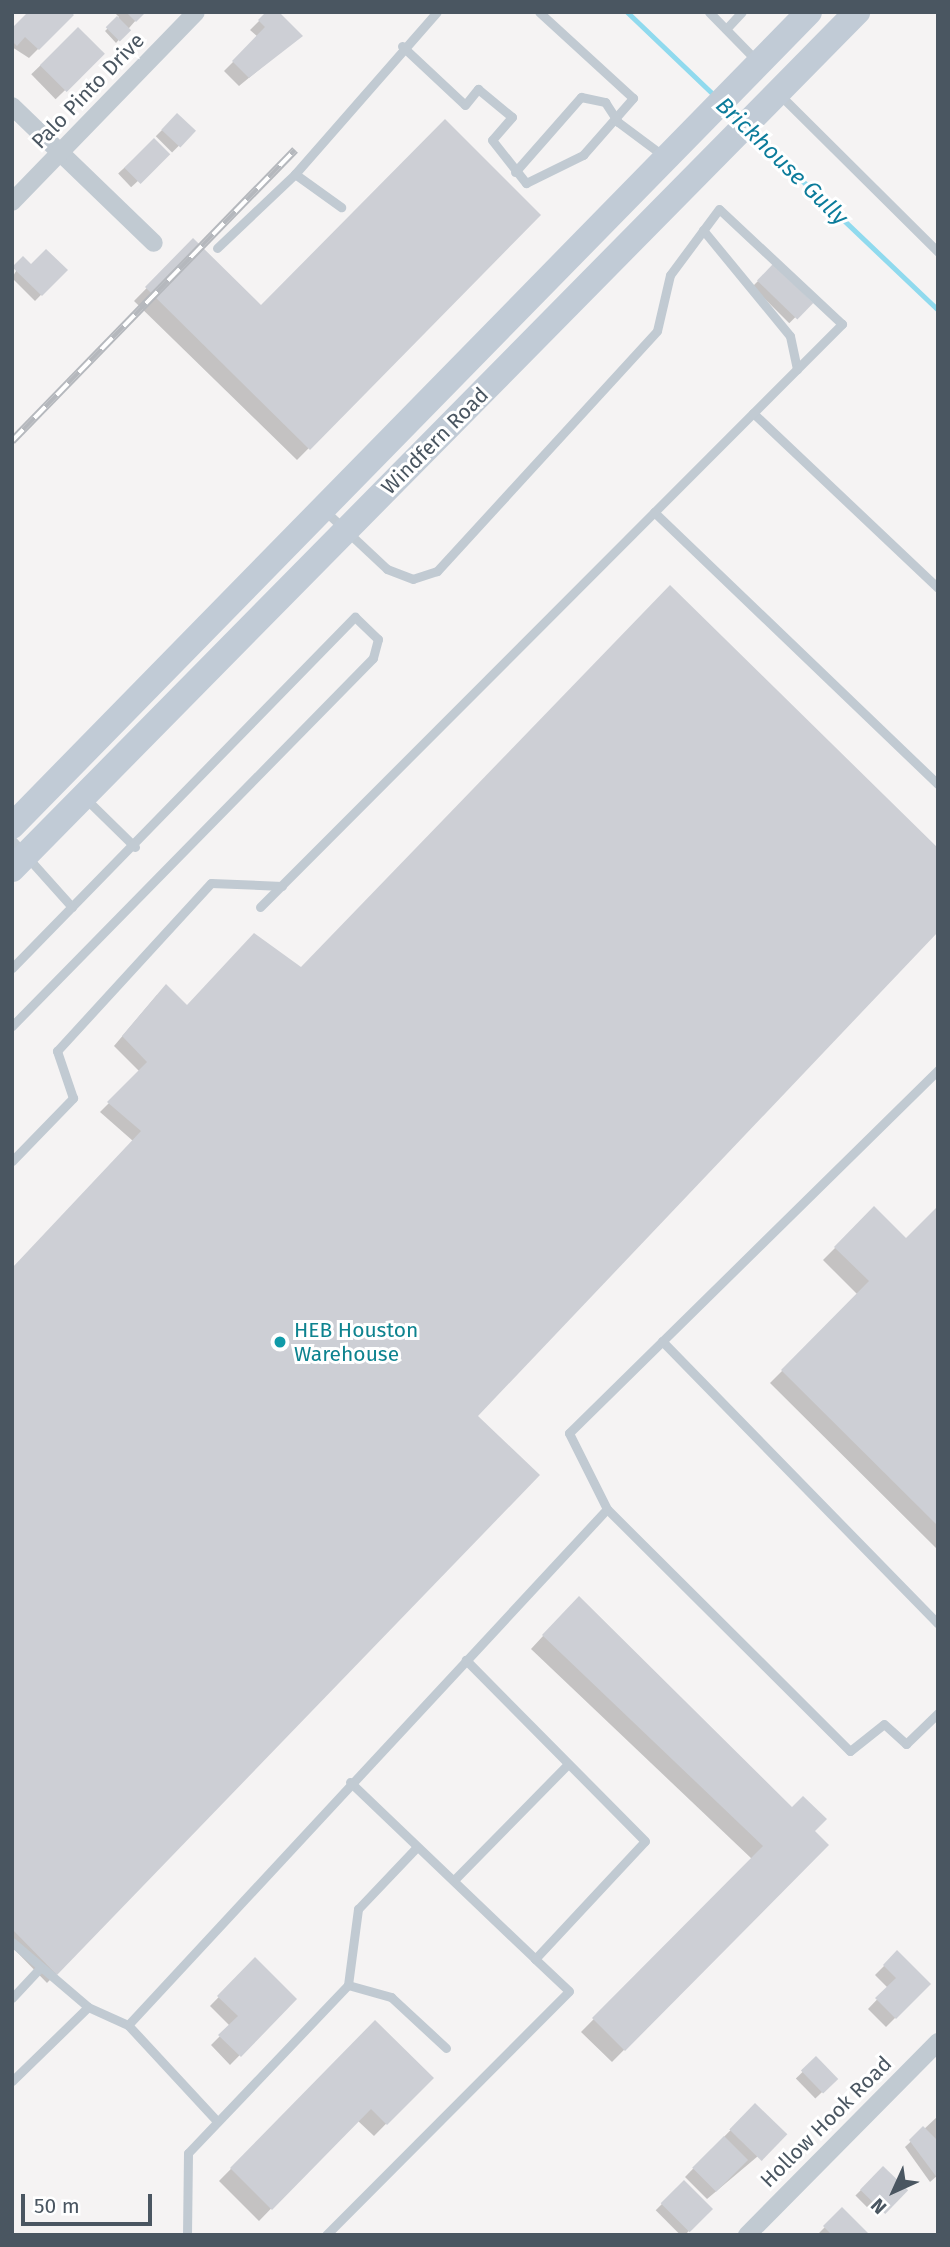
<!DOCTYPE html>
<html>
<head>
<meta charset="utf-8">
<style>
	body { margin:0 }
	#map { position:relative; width:950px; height:2247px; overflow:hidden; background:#f5f3f3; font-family:"Fira Sans",sans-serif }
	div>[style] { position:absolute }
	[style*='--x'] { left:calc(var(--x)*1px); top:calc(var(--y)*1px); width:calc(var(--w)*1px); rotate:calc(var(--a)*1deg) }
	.shadow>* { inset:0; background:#0003; transform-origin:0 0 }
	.stream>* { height:5px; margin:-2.5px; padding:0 2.5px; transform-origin:2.5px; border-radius:2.5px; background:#90daee }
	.building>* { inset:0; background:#cdcfd5; transform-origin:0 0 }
	.lane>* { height:9px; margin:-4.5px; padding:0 4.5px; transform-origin:4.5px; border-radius:4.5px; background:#c1cad2 }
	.street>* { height:18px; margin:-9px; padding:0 9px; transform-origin:9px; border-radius:9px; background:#c1cad2 }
	.secondary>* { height:26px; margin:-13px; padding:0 13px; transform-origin:13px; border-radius:13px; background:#c1cbd6 }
	.rail>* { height:8px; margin-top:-4px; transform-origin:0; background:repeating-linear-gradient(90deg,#fff 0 16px,#b5b8bd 0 32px); box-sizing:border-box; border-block:2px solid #b5b8bd }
	.dots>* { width:19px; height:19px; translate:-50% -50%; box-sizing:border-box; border:4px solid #fff; border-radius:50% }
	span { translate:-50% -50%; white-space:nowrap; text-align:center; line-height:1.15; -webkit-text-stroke:6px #fff; paint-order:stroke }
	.street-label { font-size:21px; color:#4a5661 }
	.culture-label { font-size:21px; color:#0d838f }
	.left { translate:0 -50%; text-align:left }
	.water-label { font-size:23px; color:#0c7c9b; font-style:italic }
	.frame { position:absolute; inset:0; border:14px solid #4a5661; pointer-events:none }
	.north { position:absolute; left:859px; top:2156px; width:70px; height:70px; -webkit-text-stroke:5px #fff; paint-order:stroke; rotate:225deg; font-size:19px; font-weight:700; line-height:28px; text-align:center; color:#4a5661 }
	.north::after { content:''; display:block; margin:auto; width:24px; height:32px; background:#4a5661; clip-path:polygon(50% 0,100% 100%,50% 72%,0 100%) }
	.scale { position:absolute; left:21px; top:2194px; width:131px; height:32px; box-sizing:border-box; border:4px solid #4a5661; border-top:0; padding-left:9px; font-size:21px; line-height:24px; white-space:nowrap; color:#4a5661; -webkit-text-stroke:5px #fff; paint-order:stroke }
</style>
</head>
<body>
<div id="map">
	<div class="shadow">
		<i style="clip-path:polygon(114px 12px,143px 12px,116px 43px,105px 31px,119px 17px)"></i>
		<i style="clip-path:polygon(268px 12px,300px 36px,239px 86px,224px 71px,258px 37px,250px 30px)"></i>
		<i style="clip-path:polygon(72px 15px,29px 58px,12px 47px,12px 30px)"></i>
		<i style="left:78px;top:29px;width:35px;height:65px;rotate:46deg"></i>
		<i style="left:177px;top:115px;width:23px;height:30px;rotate:45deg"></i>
		<i style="left:154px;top:140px;width:19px;height:49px;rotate:47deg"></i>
		<i style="clip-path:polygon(539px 215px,297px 460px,134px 301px,193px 241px,261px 308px)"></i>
		<i style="clip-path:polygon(23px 259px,31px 267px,65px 270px,35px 301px,12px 278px)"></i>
		<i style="left:773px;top:266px;width:52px;height:29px;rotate:45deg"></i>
		<i style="clip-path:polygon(157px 995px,476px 1416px,538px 1475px,47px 1983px,12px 1947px,12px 1270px,133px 1141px,100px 1112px,140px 1072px,114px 1046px)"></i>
		<i style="clip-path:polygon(938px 1208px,938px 1550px,770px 1383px,858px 1295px,823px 1260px,874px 1209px,906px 1240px)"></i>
		<i style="clip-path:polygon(567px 1610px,827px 1845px,612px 2062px,581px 2032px,752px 1859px,531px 1649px)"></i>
		<i style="clip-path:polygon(897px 1953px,929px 1984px,886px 2027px,868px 2009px,888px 1988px,875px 1975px)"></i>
		<i style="clip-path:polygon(255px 1960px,295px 1999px,230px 2065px,211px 2045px,230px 2026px,210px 2006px)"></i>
		<i style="clip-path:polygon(375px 2023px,431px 2078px,374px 2136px,357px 2120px,259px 2221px,219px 2181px)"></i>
		<i style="left:816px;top:2059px;width:28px;height:28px;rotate:46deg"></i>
		<i style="clip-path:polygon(755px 2105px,784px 2134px,707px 2199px,685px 2177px)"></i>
		<i style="clip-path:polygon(938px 2116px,938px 2175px,930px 2182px,905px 2147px)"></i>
		<i style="left:883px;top:2168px;width:31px;height:39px;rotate:45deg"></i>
		<i style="left:684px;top:2182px;width:38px;height:40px;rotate:45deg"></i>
		<i style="clip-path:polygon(842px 2210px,864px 2235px,819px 2233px)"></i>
	</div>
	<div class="stream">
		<i style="--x:627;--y:12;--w:123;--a:43.7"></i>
		<i style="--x:725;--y:107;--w:22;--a:43"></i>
		<i style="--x:750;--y:131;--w:260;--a:43.6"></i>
	</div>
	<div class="building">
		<i style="clip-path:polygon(28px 12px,71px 12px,74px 15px,39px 50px,25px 37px,17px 46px,12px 41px,12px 28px)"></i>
		<i style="clip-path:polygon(126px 12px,146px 12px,136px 22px)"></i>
		<i style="clip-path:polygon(266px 12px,279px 12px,303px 36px,249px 78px,232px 61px,265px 27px,258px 20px)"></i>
		<i style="left:117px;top:16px;width:20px;height:16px;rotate:45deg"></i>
		<i style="left:78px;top:27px;width:38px;height:54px;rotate:45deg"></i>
		<i style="left:177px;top:113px;width:26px;height:23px;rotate:43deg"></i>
		<i style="clip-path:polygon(445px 119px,541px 215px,310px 450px,145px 287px,193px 238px,261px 305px)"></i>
		<i style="left:154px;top:138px;width:23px;height:42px;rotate:45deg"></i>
		<i style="clip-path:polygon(46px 249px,68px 270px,42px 296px,12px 267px,23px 256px,31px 264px)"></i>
		<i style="left:773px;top:264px;width:56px;height:23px;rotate:44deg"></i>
		<i style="clip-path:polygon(670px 585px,938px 848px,938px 932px,478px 1416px,540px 1475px,57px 1975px,12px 1929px,12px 1268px,141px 1131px,107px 1102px,147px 1062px,122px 1036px,166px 984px,187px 1005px,254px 933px,301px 967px)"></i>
		<i style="clip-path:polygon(874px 1206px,906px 1238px,938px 1206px,938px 1526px,781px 1370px,869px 1281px,834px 1247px)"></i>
		<i style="clip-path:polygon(579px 1596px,792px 1807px,803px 1796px,827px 1819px,815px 1831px,829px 1845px,625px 2051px,592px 2018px,763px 1846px,542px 1635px)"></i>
		<i style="clip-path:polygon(897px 1950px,931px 1984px,896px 2019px,875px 1998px,896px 1978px,883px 1965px)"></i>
		<i style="clip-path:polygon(255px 1957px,297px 1999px,241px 2057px,218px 2035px,238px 2016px,217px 1996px)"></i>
		<i style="clip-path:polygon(375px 2020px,434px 2078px,387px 2125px,371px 2109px,272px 2210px,230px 2168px)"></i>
		<i style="left:816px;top:2056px;width:32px;height:21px;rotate:46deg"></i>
		<i style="left:755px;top:2103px;width:45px;height:37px;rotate:44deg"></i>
		<i style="clip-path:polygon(923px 2126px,938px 2141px,938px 2179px,909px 2140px)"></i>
		<i style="left:724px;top:2136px;width:34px;height:45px;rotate:45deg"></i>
		<i style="left:883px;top:2166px;width:35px;height:33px;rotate:44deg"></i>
		<i style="left:684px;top:2180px;width:41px;height:33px;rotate:45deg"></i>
		<i style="clip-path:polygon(842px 2207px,868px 2233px,867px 2235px,832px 2235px,823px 2226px)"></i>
	</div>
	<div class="lane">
		<i style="--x:709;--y:12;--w:69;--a:45.6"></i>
		<i style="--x:726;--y:29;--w:23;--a:-47"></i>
		<i style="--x:402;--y:46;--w:86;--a:43.1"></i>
		<i style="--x:465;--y:105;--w:21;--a:-51"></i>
		<i style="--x:478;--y:89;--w:44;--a:39.5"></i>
		<i style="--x:512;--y:117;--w:30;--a:131"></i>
		<i style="--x:492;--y:140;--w:55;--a:51.7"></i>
		<i style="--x:526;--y:183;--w:64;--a:-26.2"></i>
		<i style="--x:583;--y:155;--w:76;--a:-48.7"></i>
		<i style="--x:633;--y:98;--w:127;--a:-137.5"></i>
		<i style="--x:780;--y:95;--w:223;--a:44.8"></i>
		<i style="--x:515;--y:172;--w:100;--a:-48.7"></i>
		<i style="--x:581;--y:97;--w:25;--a:12"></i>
		<i style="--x:605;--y:102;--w:24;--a:57"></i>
		<i style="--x:618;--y:122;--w:59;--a:36.7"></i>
		<i style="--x:295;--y:174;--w:57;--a:35.7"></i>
		<i style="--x:703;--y:230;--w:137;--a:50.6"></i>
		<i style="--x:790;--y:336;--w:34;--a:78"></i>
		<i style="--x:217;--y:248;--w:108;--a:-43.5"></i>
		<i style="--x:295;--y:174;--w:215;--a:-48.8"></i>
		<i style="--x:753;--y:413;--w:255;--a:43.4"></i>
		<i style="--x:654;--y:512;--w:393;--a:43.8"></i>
		<i style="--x:85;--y:798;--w:70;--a:44.4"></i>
		<i style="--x:12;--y:840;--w:90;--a:48.2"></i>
		<i style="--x:260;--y:907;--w:824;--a:-45.05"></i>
		<i style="--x:842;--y:324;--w:168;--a:-136.9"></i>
		<i style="--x:719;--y:209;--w:82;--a:126.6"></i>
		<i style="--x:670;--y:275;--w:57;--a:103.1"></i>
		<i style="--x:657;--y:331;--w:326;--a:132.5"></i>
		<i style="--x:437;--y:571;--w:25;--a:162"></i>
		<i style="--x:413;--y:579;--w:28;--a:-159"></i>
		<i style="--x:387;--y:569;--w:83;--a:-136.9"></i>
		<i style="--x:12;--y:968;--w:491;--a:-45.7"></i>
		<i style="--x:355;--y:617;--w:32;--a:44"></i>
		<i style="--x:378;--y:639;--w:20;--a:105"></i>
		<i style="--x:373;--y:658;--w:516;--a:134.45"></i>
		<i style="--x:12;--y:1161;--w:88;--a:-45.9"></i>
		<i style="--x:73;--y:1098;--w:50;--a:-108.8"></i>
		<i style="--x:57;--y:1051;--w:228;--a:-47.5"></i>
		<i style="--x:211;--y:883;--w:71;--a:2.4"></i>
		<i style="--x:662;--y:1341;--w:395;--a:45.7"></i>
		<i style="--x:607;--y:1509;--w:85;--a:-116.6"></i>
		<i style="--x:569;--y:1433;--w:518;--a:-44.53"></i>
		<i style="--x:350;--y:1782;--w:256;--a:43.7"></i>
		<i style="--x:535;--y:1959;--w:161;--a:-47"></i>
		<i style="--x:645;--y:1841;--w:255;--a:-134.7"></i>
		<i style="--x:456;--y:1878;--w:160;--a:-45.5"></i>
		<i style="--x:12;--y:1942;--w:100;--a:40.5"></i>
		<i style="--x:88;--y:2007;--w:44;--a:24.2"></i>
		<i style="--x:128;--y:2025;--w:131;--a:47.2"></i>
		<i style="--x:348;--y:1985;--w:45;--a:15.6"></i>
		<i style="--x:391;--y:1997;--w:75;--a:42.8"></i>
		<i style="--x:12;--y:1998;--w:41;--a:-47"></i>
		<i style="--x:128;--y:2025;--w:704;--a:-47.13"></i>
		<i style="--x:607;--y:1509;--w:343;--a:44.9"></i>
		<i style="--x:850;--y:1751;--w:43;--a:-38.5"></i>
		<i style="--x:884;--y:1724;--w:30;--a:42"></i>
		<i style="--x:906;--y:1744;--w:45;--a:-44.1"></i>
		<i style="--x:12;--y:2081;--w:106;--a:-44.2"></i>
		<i style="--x:187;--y:2235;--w:82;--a:-89.3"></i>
		<i style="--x:188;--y:2153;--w:232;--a:-46.4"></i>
		<i style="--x:348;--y:1985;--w:77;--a:-82.5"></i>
		<i style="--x:358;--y:1909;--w:83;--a:-46.5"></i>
		<i style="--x:326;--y:2235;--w:344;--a:-45.1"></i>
		<i style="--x:569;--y:1991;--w:47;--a:-136.7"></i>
	</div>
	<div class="street">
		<i style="--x:12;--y:106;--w:197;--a:44"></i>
		<i style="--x:12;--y:202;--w:264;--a:-45.9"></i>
		<i style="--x:747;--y:2235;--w:272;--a:-45.3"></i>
	</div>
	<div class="secondary">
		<i style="--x:12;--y:826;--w:1139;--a:-45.6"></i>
		<i style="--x:12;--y:869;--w:1204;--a:-45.4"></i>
	</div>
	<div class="rail">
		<i style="--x:12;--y:441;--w:406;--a:-45.8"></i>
	</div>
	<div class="dots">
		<i style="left:280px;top:1342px;background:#0f9aa8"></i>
	</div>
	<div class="street-label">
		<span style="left:88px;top:91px;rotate:-46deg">Palo Pinto Drive</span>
		<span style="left:435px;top:441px;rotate:-45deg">Windfern Road</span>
		<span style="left:826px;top:2122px;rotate:-45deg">Hollow Hook Road</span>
	</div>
	<div class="culture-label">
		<span class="left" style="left:294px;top:1342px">HEB Houston<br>Warehouse</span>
	</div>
	<div class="water-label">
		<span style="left:782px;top:161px;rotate:44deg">Brickhouse Gully</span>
	</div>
	<div class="frame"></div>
	<div class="north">N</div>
	<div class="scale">50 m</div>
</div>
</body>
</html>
